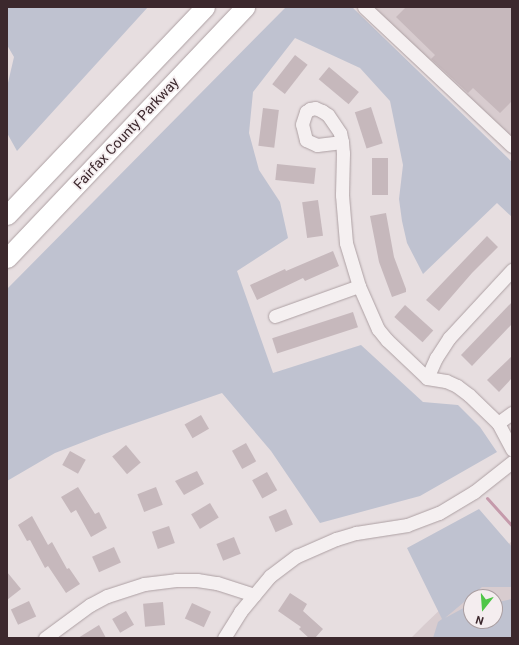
<!DOCTYPE html>
<html>
<head>
<meta charset="utf-8">
<style>
	body { margin:0 }
	#map { position:relative; width:519px; height:645px; overflow:hidden; background:#e7dee0; font-family:Roboto,sans-serif }
	div>[style] { position:absolute }
	[style*='--x'] { left:calc(var(--x)*1px); top:calc(var(--y)*1px); width:calc(var(--w)*1px); rotate:calc(var(--a)*1deg) }
	.built>* { inset:0; background:#d8cccf }
	.green>* { inset:0; background:#bfc2d0 }
	.stream>* { height:3px; margin:-1.5px; padding:0 1.5px; transform-origin:1.5px; border-radius:1.5px; background:#c59aab }
	.building>* { inset:0; background:#c6b8bc; transform-origin:0 0 }
	.roads { filter:drop-shadow(0 0 1px #ada0a3) drop-shadow(0 0 1px #ada0a3) }
	.minor>* { height:13px; margin:-6.5px; padding:0 6.5px; transform-origin:6.5px; border-radius:6.5px; background:#f5f0f1 }
	.highway>* { height:19px; margin:-9.5px; padding:0 9.5px; transform-origin:9.5px; border-radius:9.5px; background:#fff }
	span { translate:-50% -50%; white-space:nowrap; text-align:center; line-height:1.15; -webkit-text-stroke:3.5px #f4edef; paint-order:stroke }
	.street-label { font-size:14px; color:#3c282d }
	.frame { position:absolute; inset:0; border:8px solid #3c282d; pointer-events:none }
	.north { position:absolute; left:463px; top:589px; width:40px; height:40px; box-sizing:border-box; background:#f4edef; border:1px solid #aa9ea1; border-radius:50%; rotate:197deg; font-size:11px; font-weight:700; line-height:16px; text-align:center; color:#3c282d }
	.north::after { content:''; display:block; margin:auto; width:14px; height:18px; background:#4fc648; clip-path:polygon(50% 0,100% 100%,50% 72%,0 100%) }
</style>
</head>
<body>
<div id="map">
	<div class="built">
		<i style="clip-path:polygon(371px 7px,512px 7px,512px 140px)"></i>
		<i style="clip-path:polygon(evenodd,512px 541px,512px 638px,411px 638px,424px 625px,512px 541px,471px 597px,495px 597px,495px 621px,471px 621px,471px 597px)"></i>
	</div>
	<div class="green">
		<i style="clip-path:polygon(7px 7px,148px 7px,17px 151px,7px 133px,7px 87px,14px 57px,7px 45px)"></i>
		<i style="clip-path:polygon(286px 7px,352px 7px,512px 162px,512px 217px,497px 203px,423px 274px,407px 243px,402px 221px,399px 199px,403px 165px,390px 101px,360px 68px,295px 38px,253px 92px,249px 133px,259px 170px,280px 202px,288px 238px,237px 271px,273px 373px,361px 345px,423px 402px,458px 405px,480px 427px,497px 452px,420px 496px,320px 523px,271px 451px,222px 393px,104px 434px,55px 453px,7px 481px,7px 289px)"></i>
		<i style="clip-path:polygon(479px 509px,512px 547px,512px 587px,482px 587px,445px 618px,471px 604px,471px 621px,495px 621px,495px 601px,498px 602px,512px 599px,512px 638px,433px 638px,438px 622px,442px 619px,407px 548px)"></i>
	</div>
	<div class="stream">
		<i style="--x:487;--y:498;--w:38;--a:48"></i>
	</div>
	<div class="building">
		<i style="clip-path:polygon(406px 7px,512px 7px,512px 101px,500px 113px,473px 88px,468px 93px,431px 59px,435px 55px,396px 17px)"></i>
		<i style="left:295px;top:55px;width:16px;height:37px;rotate:38deg"></i>
		<i style="left:329px;top:67px;width:39px;height:16px;rotate:40deg"></i>
		<i style="left:371px;top:107px;width:38px;height:17px;rotate:72deg"></i>
		<i style="left:263px;top:108px;width:16px;height:38px;rotate:7deg"></i>
		<i style="left:372px;top:158px;width:16px;height:37px"></i>
		<i style="left:277px;top:164px;width:39px;height:16px;rotate:6deg"></i>
		<i style="left:318px;top:200px;width:36px;height:16px;rotate:82deg"></i>
		<i style="clip-path:polygon(386px 213px,394px 257px,406px 289px,406px 292px,392px 297px,379px 262px,370px 216px)"></i>
		<i style="clip-path:polygon(487px 236px,498px 247px,472px 273px,439px 311px,426px 300px)"></i>
		<i style="clip-path:polygon(333px 251px,339px 266px,305px 281px,303px 278px,257px 300px,250px 285px,285px 269px,286px 271px)"></i>
		<i style="clip-path:polygon(512px 302px,512px 324px,472px 366px,461px 355px)"></i>
		<i style="left:405px;top:305px;width:38px;height:16px;rotate:42deg"></i>
		<i style="left:353px;top:312px;width:16px;height:85px;rotate:72deg"></i>
		<i style="clip-path:polygon(512px 356px,512px 378px,499px 392px,487px 380px)"></i>
		<i style="left:201px;top:415px;width:16px;height:19px;rotate:60deg"></i>
		<i style="left:246px;top:443px;width:21px;height:16px;rotate:61deg"></i>
		<i style="left:126px;top:445px;width:23px;height:18px;rotate:50deg"></i>
		<i style="left:70px;top:451px;width:18px;height:16px;rotate:29deg"></i>
		<i style="clip-path:polygon(197px 471px,204px 484px,184px 495px,175px 481px)"></i>
		<i style="left:267px;top:472px;width:21px;height:17px;rotate:61deg"></i>
		<i style="clip-path:polygon(78px 487px,95px 514px,99px 512px,107px 528px,91px 537px,76px 510px,71px 513px,61px 497px)"></i>
		<i style="left:156px;top:487px;width:19px;height:20px;rotate:69deg"></i>
		<i style="left:210px;top:503px;width:17px;height:22px;rotate:59deg"></i>
		<i style="left:286px;top:509px;width:17px;height:19px;rotate:66deg"></i>
		<i style="clip-path:polygon(32px 516px,48px 545px,52px 542px,67px 569px,69px 568px,80px 584px,66px 593px,48px 566px,45px 568px,30px 540px,27px 541px,18px 525px)"></i>
		<i style="left:169px;top:526px;width:18px;height:18px;rotate:71deg"></i>
		<i style="left:234px;top:537px;width:18px;height:19px;rotate:68deg"></i>
		<i style="left:114px;top:547px;width:17px;height:24px;rotate:66deg"></i>
		<i style="clip-path:polygon(7px 572px,21px 589px,7px 600px)"></i>
		<i style="clip-path:polygon(290px 593px,307px 604px,303px 611px,323px 629px,315px 638px,309px 638px,299px 629px,301px 627px,278px 611px)"></i>
		<i style="left:29px;top:601px;width:17px;height:20px;rotate:65deg"></i>
		<i style="left:163px;top:602px;width:23px;height:20px;rotate:85deg"></i>
		<i style="left:192px;top:603px;width:21px;height:17px;rotate:25deg"></i>
		<i style="left:126px;top:611px;width:16px;height:16px;rotate:60deg"></i>
		<i style="clip-path:polygon(99px 625px,106px 638px,78px 638px)"></i>
	</div>
	<div class="roads">
		<div class="minor">
			<i style="--x:364;--y:7;--w:203;--a:43.2"></i>
			<i style="--x:342;--y:142;--w:25;--a:173"></i>
			<i style="--x:317;--y:145;--w:12;--a:-156"></i>
			<i style="--x:306;--y:140;--w:16;--a:-104"></i>
			<i style="--x:302;--y:124;--w:13;--a:-72"></i>
			<i style="--x:306;--y:112;--w:5;--a:-37"></i>
			<i style="--x:310;--y:109;--w:5;--a:-11"></i>
			<i style="--x:315;--y:108;--w:8;--a:23"></i>
			<i style="--x:322;--y:111;--w:7;--a:34"></i>
			<i style="--x:328;--y:115;--w:22;--a:56"></i>
			<i style="--x:340;--y:133;--w:9;--a:77"></i>
			<i style="--x:342;--y:142;--w:11;--a:85"></i>
			<i style="--x:343;--y:153;--w:42;--a:91.4"></i>
			<i style="--x:342;--y:195;--w:48;--a:85.2"></i>
			<i style="--x:346;--y:243;--w:45;--a:73.2"></i>
			<i style="--x:359;--y:286;--w:47;--a:66.2"></i>
			<i style="--x:378;--y:329;--w:14;--a:51"></i>
			<i style="--x:387;--y:340;--w:55;--a:43.5"></i>
			<i style="--x:427;--y:378;--w:19;--a:9"></i>
			<i style="--x:446;--y:381;--w:12;--a:24"></i>
			<i style="--x:457;--y:386;--w:15;--a:37"></i>
			<i style="--x:469;--y:395;--w:40;--a:44"></i>
			<i style="--x:498;--y:423;--w:30;--a:62"></i>
			<i style="--x:275;--y:316;--w:89;--a:-19.7"></i>
			<i style="--x:427;--y:378;--w:22;--a:-66"></i>
			<i style="--x:436;--y:358;--w:24;--a:-57"></i>
			<i style="--x:449;--y:338;--w:93;--a:-47.2"></i>
			<i style="--x:498;--y:423;--w:17;--a:-36"></i>
			<i style="--x:45;--y:638;--w:56;--a:-36.3"></i>
			<i style="--x:90;--y:605;--w:19;--a:-28"></i>
			<i style="--x:107;--y:596;--w:39;--a:-18"></i>
			<i style="--x:144;--y:584;--w:32;--a:-7"></i>
			<i style="--x:176;--y:580;--w:21;--a:0"></i>
			<i style="--x:197;--y:580;--w:20;--a:9"></i>
			<i style="--x:217;--y:583;--w:39;--a:18"></i>
			<i style="--x:224;--y:638;--w:31;--a:-58"></i>
			<i style="--x:240;--y:612;--w:47;--a:-50.2"></i>
			<i style="--x:270;--y:576;--w:34;--a:-37"></i>
			<i style="--x:297;--y:556;--w:43;--a:-23.6"></i>
			<i style="--x:336;--y:539;--w:21;--a:-17"></i>
			<i style="--x:356;--y:533;--w:52;--a:-8.9"></i>
			<i style="--x:407;--y:525;--w:34;--a:-21"></i>
			<i style="--x:439;--y:513;--w:41;--a:-31"></i>
			<i style="--x:474;--y:492;--w:48;--a:-38.3"></i>
		</div>
		<div class="highway">
			<i style="--x:7;--y:215;--w:287;--a:-46.4"></i>
			<i style="--x:7;--y:258;--w:346;--a:-46.5"></i>
		</div>
	</div>
	<div class="street-label">
		<span style="left:126px;top:133px;rotate:-47deg">Fairfax County Parkway</span>
	</div>
	<div class="frame"></div>
	<div class="north">N</div>
</div>
</body>
</html>
